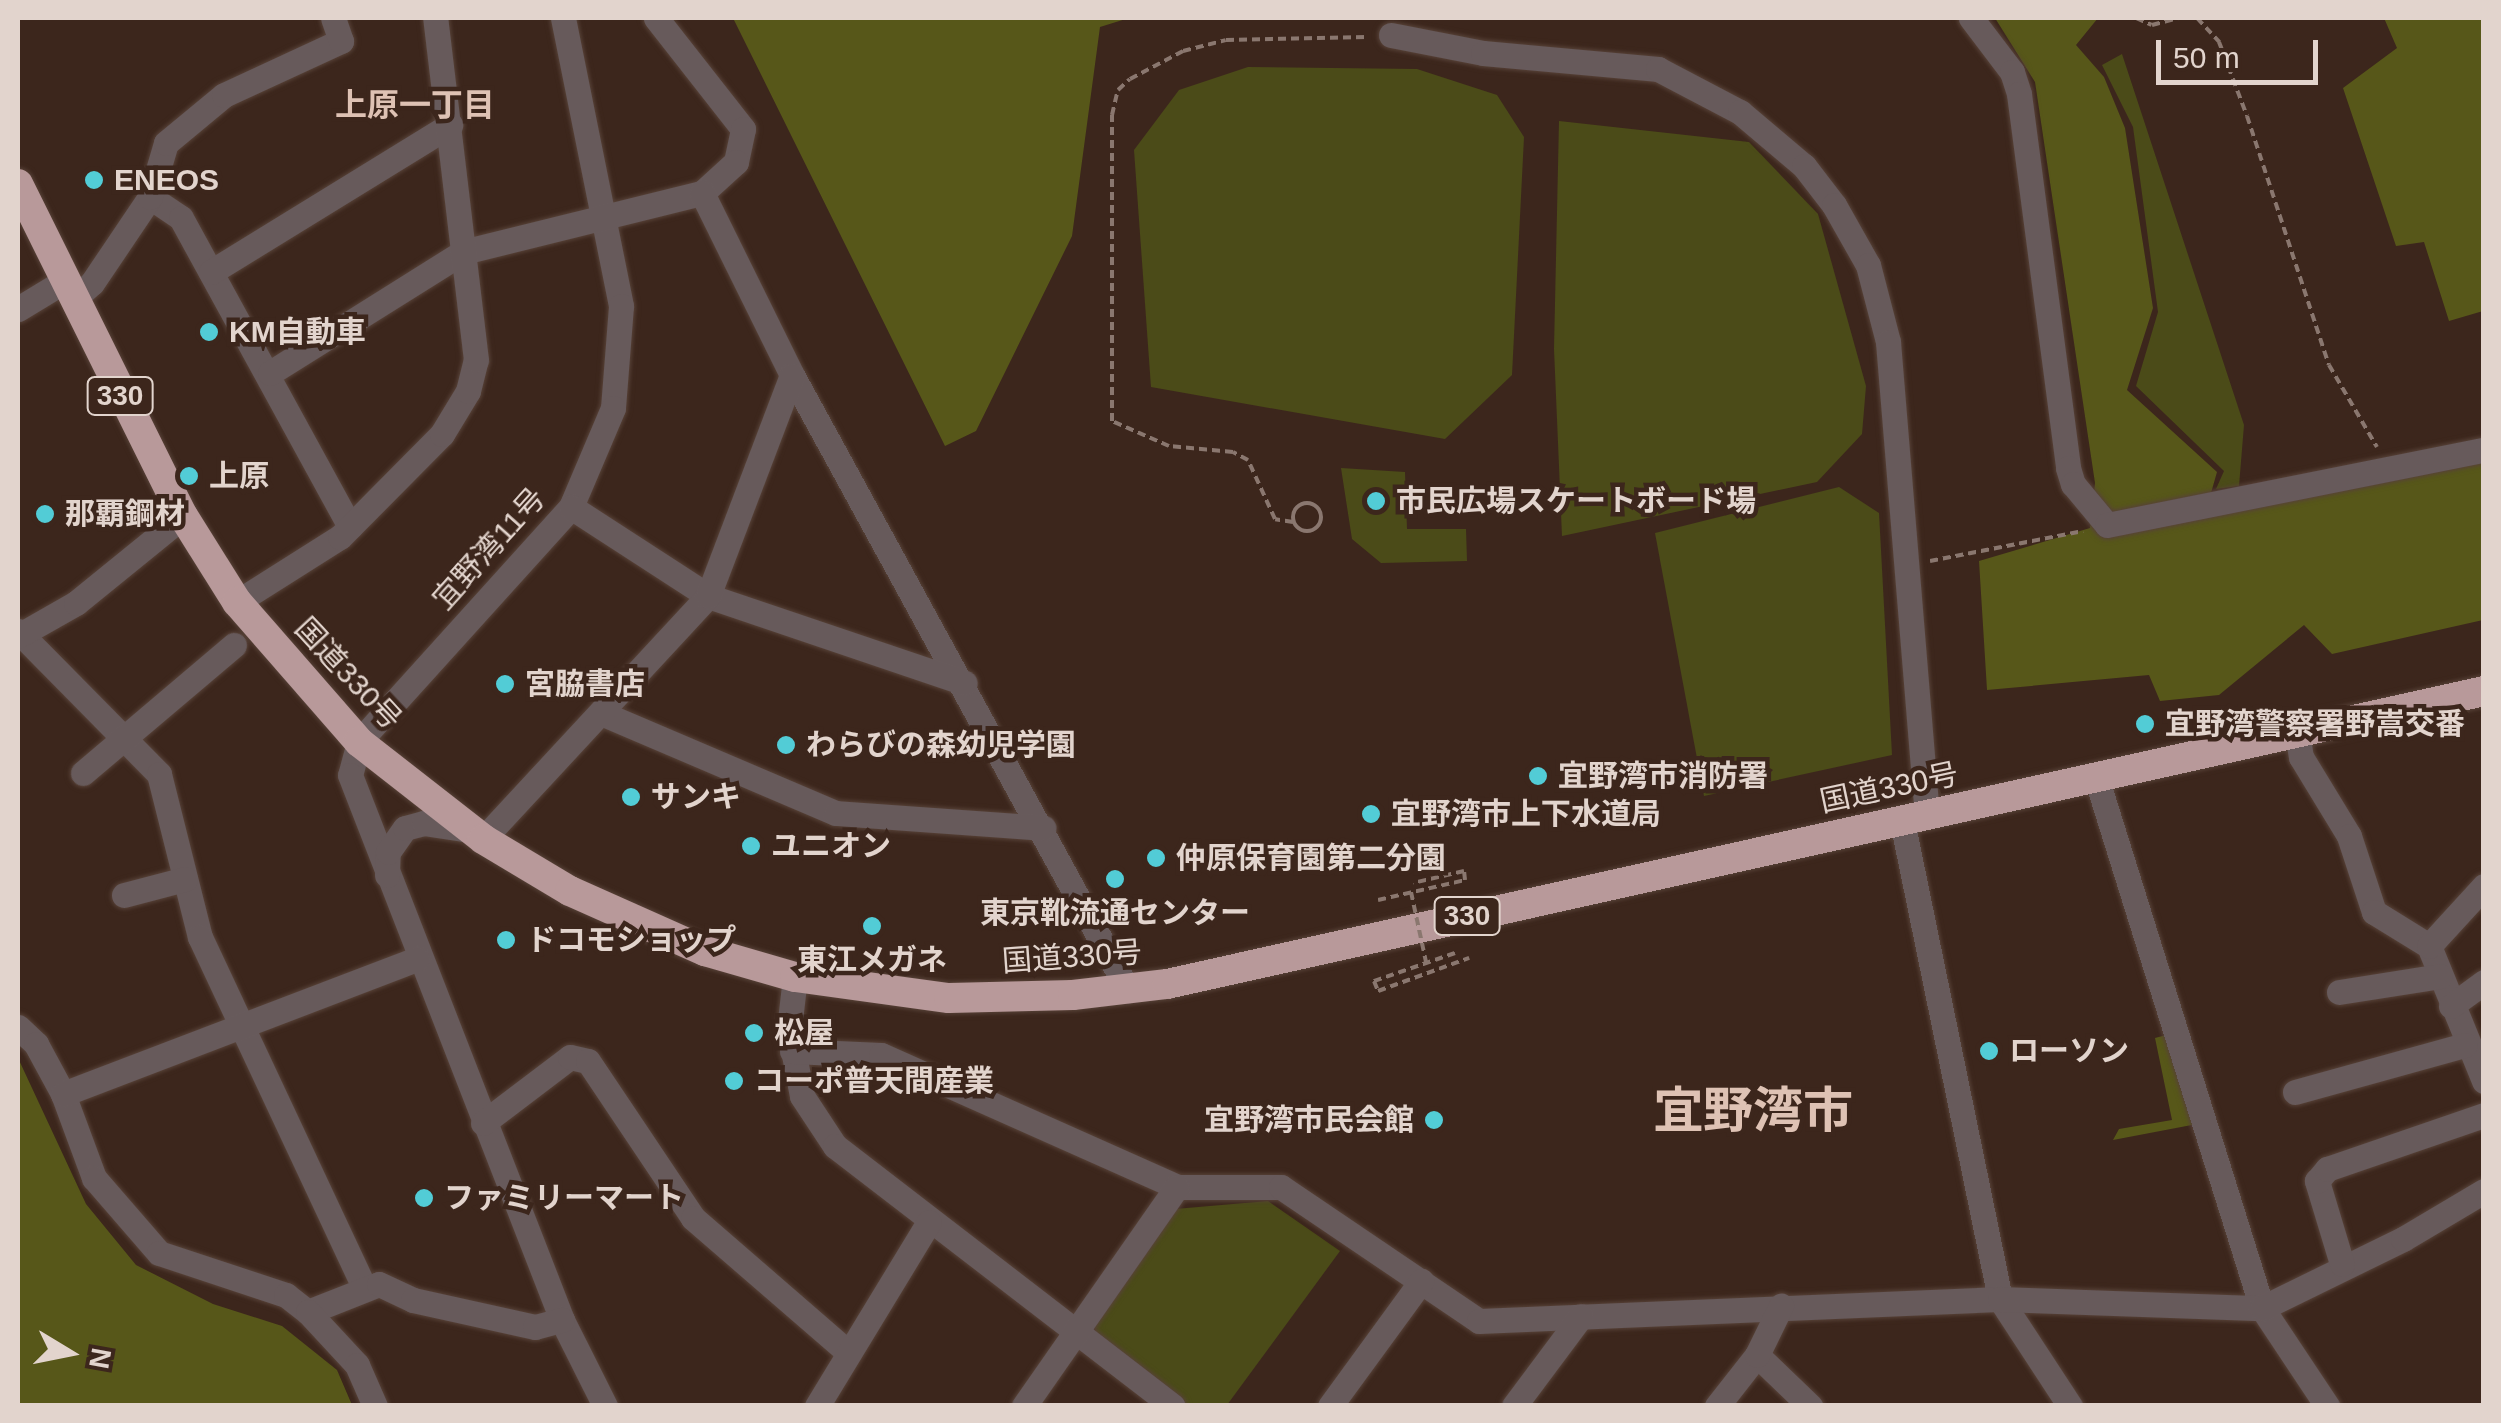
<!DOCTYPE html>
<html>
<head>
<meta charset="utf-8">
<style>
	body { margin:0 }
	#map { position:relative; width:2501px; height:1423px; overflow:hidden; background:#3c261c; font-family:Helvetica,"Noto Sans JP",sans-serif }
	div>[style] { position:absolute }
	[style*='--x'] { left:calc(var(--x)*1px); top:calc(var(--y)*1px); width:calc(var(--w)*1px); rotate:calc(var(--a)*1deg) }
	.green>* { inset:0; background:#4b4b18 }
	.forest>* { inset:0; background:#575719 }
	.path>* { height:4px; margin-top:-2px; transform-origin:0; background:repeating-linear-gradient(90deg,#8a776f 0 8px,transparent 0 13px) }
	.path>.ring { margin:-2px; padding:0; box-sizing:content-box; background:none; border:4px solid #8a776f; border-radius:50% }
	.roads { filter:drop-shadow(0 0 2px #574238) drop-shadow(0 0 2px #574238) }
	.minor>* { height:25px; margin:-12.5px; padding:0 12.5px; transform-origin:12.5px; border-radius:12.5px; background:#675a5b }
	.highway>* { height:30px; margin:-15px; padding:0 15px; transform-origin:15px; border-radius:15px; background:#b8999a }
	.path-bridge>* { height:4px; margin-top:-2px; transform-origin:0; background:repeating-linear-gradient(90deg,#8a776f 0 8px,transparent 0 13px) }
	.dots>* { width:28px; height:28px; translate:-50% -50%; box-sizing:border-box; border:5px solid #3c261c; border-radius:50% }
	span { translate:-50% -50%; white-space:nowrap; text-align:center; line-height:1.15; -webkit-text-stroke:9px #3c261c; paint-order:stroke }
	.shield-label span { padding:2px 8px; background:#3c261c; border:2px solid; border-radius:8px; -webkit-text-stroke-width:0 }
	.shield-label { font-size:28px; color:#e2d4cd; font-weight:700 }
	.poi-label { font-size:30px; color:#e2d4cd; font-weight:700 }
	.left { translate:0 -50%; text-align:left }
	.right { translate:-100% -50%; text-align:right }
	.street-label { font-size:30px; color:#e2d4cd }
	.neighbourhood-label { font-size:32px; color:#dec2b4; font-weight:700 }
	.town-label { font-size:50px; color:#dec2b4; font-weight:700 }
	.frame { position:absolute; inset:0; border:20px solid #e2d4cd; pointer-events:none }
	.north { position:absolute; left:20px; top:1303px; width:100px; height:100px; -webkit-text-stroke:8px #3c261c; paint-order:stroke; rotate:100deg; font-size:28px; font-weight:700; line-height:40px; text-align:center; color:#e2d4cd }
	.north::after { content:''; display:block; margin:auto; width:35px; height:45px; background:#e2d4cd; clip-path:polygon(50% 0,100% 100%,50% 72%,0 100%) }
	.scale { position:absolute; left:2156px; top:40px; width:162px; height:45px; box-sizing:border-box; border:5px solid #e2d4cd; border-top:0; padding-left:12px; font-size:30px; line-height:35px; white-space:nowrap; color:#e2d4cd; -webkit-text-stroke:8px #3c261c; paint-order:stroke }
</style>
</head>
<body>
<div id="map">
	<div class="green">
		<i style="clip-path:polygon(2122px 54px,2244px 425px,2239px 486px,2216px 489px,2224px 471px,2136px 386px,2158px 312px,2133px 127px,2102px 65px)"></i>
		<i style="clip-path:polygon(1248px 67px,1417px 69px,1497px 95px,1524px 137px,1512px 375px,1445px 439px,1151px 387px,1134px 150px,1179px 90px)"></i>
		<i style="clip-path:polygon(1559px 121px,1749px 142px,1818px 214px,1866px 386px,1862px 434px,1817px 482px,1562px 536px,1554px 349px)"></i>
		<i style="clip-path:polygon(1341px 468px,1405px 472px,1407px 529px,1466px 529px,1467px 561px,1381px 563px,1352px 539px)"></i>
		<i style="clip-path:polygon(1839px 487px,1879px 513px,1892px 755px,1704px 796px,1655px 533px)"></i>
		<i style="clip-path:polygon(1268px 1201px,1340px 1251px,1227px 1405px,1187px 1405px,1097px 1339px,1094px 1323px,1175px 1209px)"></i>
	</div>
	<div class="forest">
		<i style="clip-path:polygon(733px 18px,1129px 18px,1100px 27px,1072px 236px,976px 431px,945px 446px)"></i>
		<i style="clip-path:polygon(1995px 18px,2098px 18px,2076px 45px,2104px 77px,2125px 128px,2153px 308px,2127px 390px,2217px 472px,2211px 493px,2483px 457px,2483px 620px,2332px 654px,2304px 625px,2219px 695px,2160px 701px,2149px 675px,1987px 690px,1979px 561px,2090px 528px,2095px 483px,2035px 82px)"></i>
		<i style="clip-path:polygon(2384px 18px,2483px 18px,2483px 311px,2449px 321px,2424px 242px,2396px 246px,2343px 88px,2397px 48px)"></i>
		<i style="clip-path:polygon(2170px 1034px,2197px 1124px,2113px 1140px,2119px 1129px,2172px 1120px,2155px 1038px)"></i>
		<i style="clip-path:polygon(18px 1058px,86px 1204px,136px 1265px,213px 1304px,282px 1326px,337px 1370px,352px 1405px,18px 1405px)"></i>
	</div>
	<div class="path">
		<i style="--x:2136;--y:18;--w:17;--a:24"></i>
		<i style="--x:2152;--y:25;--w:27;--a:-15"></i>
		<i style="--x:2197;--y:18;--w:33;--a:47"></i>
		<i style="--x:2219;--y:42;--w:79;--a:69.3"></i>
		<i style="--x:2247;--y:116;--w:262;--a:71.8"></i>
		<i style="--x:2329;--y:365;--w:95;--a:59.7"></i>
		<i class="ring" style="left:1293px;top:503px;width:24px;height:24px"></i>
		<i style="--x:1293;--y:522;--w:18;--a:-171"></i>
		<i style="--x:1275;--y:519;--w:65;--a:-114.6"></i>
		<i style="--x:1248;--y:460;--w:17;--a:-152"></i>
		<i style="--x:1233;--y:452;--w:64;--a:-174.6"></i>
		<i style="--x:1169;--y:446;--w:62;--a:-156.3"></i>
		<i style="--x:1112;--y:421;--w:306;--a:-90"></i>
		<i style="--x:1112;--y:115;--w:26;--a:-77"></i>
		<i style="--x:1118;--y:90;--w:16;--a:-43"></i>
		<i style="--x:1130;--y:79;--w:60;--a:-27.8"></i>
		<i style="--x:1183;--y:51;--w:44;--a:-14.3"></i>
		<i style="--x:1226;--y:40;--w:141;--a:-1.2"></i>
		<i style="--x:1930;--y:561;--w:156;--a:-11.1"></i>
		<i style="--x:1378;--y:900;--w:89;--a:-12.9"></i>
		<i style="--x:1465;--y:880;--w:9;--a:-96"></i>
		<i style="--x:1464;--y:871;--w:52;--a:166.8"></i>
		<i style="--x:1455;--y:953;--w:86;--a:160.9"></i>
		<i style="--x:1374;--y:981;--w:11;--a:68"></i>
		<i style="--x:1378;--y:991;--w:97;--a:-19.9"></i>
	</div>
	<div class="roads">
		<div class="minor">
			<i style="--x:563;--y:18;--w:294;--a:78.6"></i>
			<i style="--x:621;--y:306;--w:102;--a:94.5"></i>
			<i style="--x:613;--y:408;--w:108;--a:113"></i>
			<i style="--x:571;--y:507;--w:316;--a:132.1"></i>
			<i style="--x:359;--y:742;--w:34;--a:105"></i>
			<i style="--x:350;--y:775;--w:585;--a:68.74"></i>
			<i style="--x:562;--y:1320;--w:96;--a:63.4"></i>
			<i style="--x:656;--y:18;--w:141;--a:51.9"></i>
			<i style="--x:743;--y:129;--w:34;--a:102"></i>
			<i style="--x:736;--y:162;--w:46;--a:137.6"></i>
			<i style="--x:1971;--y:18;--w:68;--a:52.8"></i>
			<i style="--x:2012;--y:72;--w:23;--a:72"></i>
			<i style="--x:2019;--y:94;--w:377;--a:82.5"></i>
			<i style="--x:2068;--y:468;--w:17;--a:73"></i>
			<i style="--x:2073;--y:484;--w:53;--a:50.3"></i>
			<i style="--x:2107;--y:525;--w:384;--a:-11.3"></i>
			<i style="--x:1391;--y:35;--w:94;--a:11.1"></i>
			<i style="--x:1483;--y:53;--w:176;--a:5.2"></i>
			<i style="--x:1658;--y:69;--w:93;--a:27.7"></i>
			<i style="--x:1740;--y:112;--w:84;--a:40.2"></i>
			<i style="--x:1804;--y:166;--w:49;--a:52.4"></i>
			<i style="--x:1834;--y:205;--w:69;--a:60.5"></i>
			<i style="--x:1868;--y:265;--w:80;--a:75.4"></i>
			<i style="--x:1888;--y:342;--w:475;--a:85.3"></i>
			<i style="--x:150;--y:197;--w:37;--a:34"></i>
			<i style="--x:181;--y:218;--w:352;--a:61.3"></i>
			<i style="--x:211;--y:272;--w:281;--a:-31.6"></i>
			<i style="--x:73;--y:300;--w:25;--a:-42"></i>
			<i style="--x:92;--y:283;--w:104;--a:-56"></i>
			<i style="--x:150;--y:197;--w:56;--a:-73.5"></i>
			<i style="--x:166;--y:143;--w:75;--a:-39.6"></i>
			<i style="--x:224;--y:95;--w:129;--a:-24.8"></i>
			<i style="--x:341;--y:41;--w:24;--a:-109"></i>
			<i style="--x:18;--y:309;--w:54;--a:-31.3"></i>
			<i style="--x:270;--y:373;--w:228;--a:-32.1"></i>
			<i style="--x:463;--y:252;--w:246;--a:-13.9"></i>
			<i style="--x:702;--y:193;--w:203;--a:63.7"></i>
			<i style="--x:792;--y:375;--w:701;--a:61.35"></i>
			<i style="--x:571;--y:507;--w:163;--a:33"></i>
			<i style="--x:708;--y:596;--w:271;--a:18.7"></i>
			<i style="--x:237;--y:602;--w:122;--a:-32.3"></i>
			<i style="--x:340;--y:537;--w:145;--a:-45.3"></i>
			<i style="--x:442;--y:434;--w:50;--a:-58.8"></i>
			<i style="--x:468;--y:391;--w:32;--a:-76"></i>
			<i style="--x:476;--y:360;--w:344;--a:-96.8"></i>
			<i style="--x:18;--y:631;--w:201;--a:45.4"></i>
			<i style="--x:159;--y:774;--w:168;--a:75.9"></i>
			<i style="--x:200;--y:937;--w:384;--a:64.9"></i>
			<i style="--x:18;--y:636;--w:67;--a:-29.6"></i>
			<i style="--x:76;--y:603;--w:138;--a:-39.1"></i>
			<i style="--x:601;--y:713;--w:255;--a:23.1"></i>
			<i style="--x:836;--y:813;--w:208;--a:4.1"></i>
			<i style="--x:2297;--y:732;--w:25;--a:81"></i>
			<i style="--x:2301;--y:757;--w:92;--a:58.7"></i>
			<i style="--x:2349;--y:836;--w:80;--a:71.8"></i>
			<i style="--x:2374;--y:912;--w:65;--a:31.7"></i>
			<i style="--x:2429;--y:946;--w:146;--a:67.8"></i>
			<i style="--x:83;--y:773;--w:198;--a:-40.3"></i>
			<i style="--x:2096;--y:777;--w:556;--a:72.64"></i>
			<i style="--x:2262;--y:1308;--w:118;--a:56.4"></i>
			<i style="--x:1902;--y:821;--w:488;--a:78.4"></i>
			<i style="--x:2000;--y:1299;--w:128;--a:56.8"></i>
			<i style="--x:483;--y:839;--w:331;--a:-47.2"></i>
			<i style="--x:708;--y:596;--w:236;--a:-69.2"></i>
			<i style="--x:387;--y:875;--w:23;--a:-88"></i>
			<i style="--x:388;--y:852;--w:29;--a:-55"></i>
			<i style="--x:405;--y:828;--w:20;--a:-15"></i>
			<i style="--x:424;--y:823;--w:47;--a:8.7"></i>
			<i style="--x:124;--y:895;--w:63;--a:-14.7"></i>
			<i style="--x:2429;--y:946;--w:81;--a:-47.5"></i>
			<i style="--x:795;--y:977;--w:52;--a:96.6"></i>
			<i style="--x:789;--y:1029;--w:68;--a:79"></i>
			<i style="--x:802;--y:1096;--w:60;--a:56.6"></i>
			<i style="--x:835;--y:1146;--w:426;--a:37.6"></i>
			<i style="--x:2339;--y:992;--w:102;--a:-9"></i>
			<i style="--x:2451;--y:1006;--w:41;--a:-36"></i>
			<i style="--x:18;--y:1027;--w:25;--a:43"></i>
			<i style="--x:36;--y:1044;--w:57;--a:61.6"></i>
			<i style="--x:63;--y:1094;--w:90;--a:69.7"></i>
			<i style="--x:94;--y:1178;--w:99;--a:49.1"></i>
			<i style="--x:159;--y:1253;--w:134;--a:18.3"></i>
			<i style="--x:286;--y:1295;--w:28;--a:38"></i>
			<i style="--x:308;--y:1312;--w:76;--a:-21.5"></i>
			<i style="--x:379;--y:1284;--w:38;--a:25"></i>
			<i style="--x:413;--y:1300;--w:125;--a:12.5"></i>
			<i style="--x:535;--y:1327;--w:28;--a:-15"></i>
			<i style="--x:792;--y:1051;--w:89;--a:2.6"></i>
			<i style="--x:881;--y:1055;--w:324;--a:24"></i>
			<i style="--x:1177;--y:1187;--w:104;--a:0"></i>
			<i style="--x:1281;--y:1187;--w:239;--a:34.1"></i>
			<i style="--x:1479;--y:1321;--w:521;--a:-2.42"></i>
			<i style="--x:2000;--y:1299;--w:262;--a:2"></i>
			<i style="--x:2262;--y:1308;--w:157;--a:-26.1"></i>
			<i style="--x:2403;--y:1239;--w:94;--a:-30.7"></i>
			<i style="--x:2295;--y:1092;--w:176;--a:-15.5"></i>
			<i style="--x:63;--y:1094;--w:379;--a:-20.9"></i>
			<i style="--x:483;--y:1123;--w:109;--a:-37.2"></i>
			<i style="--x:570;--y:1057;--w:18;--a:13"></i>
			<i style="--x:588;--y:1061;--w:189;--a:56.2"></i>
			<i style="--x:693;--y:1218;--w:206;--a:40.9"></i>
			<i style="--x:2342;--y:1264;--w:87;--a:-106.8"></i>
			<i style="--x:2317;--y:1181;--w:16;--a:-50"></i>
			<i style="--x:2327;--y:1169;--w:166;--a:-19"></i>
			<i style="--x:308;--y:1312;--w:72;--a:47.2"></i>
			<i style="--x:357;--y:1365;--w:45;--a:66.3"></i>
			<i style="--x:1757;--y:1355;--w:74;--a:43.9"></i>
			<i style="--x:817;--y:1406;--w:215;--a:-58.7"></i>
			<i style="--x:1024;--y:1406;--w:267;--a:-55.1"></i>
			<i style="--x:1330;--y:1406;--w:155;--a:-53.9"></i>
			<i style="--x:1514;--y:1406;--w:112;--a:-53.3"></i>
			<i style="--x:1717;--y:1406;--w:65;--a:-51.9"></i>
			<i style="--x:1757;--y:1355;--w:55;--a:-63.9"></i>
		</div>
		<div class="highway">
			<i style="--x:18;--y:184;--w:371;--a:63.6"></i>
			<i style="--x:183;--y:516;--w:102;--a:57.9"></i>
			<i style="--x:237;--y:602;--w:186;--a:48.9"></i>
			<i style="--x:359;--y:742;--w:157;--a:38"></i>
			<i style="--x:483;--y:839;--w:101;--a:30.9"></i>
			<i style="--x:570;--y:891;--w:148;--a:24"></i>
			<i style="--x:705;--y:951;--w:94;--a:16.1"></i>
			<i style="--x:795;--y:977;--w:155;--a:7.8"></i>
			<i style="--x:949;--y:998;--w:124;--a:-1.4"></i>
			<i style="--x:1073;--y:995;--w:95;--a:-6.7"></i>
			<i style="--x:1167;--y:984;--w:1349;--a:-12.54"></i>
		</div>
	</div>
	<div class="path-bridge">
		<i style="--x:1411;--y:892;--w:72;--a:77.9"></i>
	</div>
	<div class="dots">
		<i style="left:94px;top:180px;background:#52ccd6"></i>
		<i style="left:209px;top:332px;background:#52ccd6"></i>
		<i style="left:189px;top:476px;background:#52ccd6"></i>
		<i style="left:1376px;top:501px;background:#52ccd6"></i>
		<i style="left:45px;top:514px;background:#52ccd6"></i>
		<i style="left:505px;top:684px;background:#52ccd6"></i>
		<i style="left:2145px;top:724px;background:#52ccd6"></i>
		<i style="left:786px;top:745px;background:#52ccd6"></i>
		<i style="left:1538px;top:776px;background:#52ccd6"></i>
		<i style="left:631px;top:797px;background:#52ccd6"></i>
		<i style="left:1371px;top:814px;background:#52ccd6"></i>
		<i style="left:751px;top:846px;background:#52ccd6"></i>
		<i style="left:1156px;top:858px;background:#52ccd6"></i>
		<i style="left:1115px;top:879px;background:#52ccd6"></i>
		<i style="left:872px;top:926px;background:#52ccd6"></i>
		<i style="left:506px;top:940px;background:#52ccd6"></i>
		<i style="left:754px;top:1033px;background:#52ccd6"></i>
		<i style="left:1989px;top:1051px;background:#52ccd6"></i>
		<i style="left:734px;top:1081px;background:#52ccd6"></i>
		<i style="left:1434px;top:1120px;background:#52ccd6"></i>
		<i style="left:424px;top:1198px;background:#52ccd6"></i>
	</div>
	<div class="shield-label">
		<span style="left:120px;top:396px">330</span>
		<span style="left:1467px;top:916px">330</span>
	</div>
	<div class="poi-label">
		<span class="left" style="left:114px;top:180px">ENEOS</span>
		<span class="left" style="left:229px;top:332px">KM自動車</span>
		<span class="left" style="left:209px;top:476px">上原</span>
		<span class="left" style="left:1396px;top:501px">市民広場スケートボード場</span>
		<span class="left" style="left:65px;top:514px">那覇鋼材</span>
		<span class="left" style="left:525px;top:684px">宮脇書店</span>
		<span class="left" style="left:2165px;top:724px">宜野湾警察署野嵩交番</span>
		<span class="left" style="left:806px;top:745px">わらびの森幼児学園</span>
		<span class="left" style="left:1558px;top:776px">宜野湾市消防署</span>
		<span class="left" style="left:651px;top:797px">サンキ</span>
		<span class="left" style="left:1391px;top:814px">宜野湾市上下水道局</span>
		<span class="left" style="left:771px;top:846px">ユニオン</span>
		<span class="left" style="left:1176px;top:858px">仲原保育園第二分園</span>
		<span style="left:1115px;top:913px">東京靴流通センター</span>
		<span class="left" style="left:526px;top:940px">ドコモショップ</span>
		<span style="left:872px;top:960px">東江メガネ</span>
		<span class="left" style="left:774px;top:1033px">松屋</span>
		<span class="left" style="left:2009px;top:1051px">ローソン</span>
		<span class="left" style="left:754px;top:1081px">コーポ普天間産業</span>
		<span class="right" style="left:1414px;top:1120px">宜野湾市民会館</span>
		<span class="left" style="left:444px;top:1198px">ファミリーマート</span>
	</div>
	<div class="street-label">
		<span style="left:489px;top:549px;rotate:-48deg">宜野湾11号</span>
		<span style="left:348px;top:674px;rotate:47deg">国道330号</span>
		<span style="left:1889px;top:788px;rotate:-12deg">国道330号</span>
		<span style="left:1072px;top:957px;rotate:-4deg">国道330号</span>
	</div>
	<div class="neighbourhood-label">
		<span style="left:415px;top:105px">上原一丁目</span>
	</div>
	<div class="town-label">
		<span style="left:1753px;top:1112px">宜野湾市</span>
	</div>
	<div class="frame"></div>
	<div class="north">N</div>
	<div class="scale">50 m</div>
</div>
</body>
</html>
